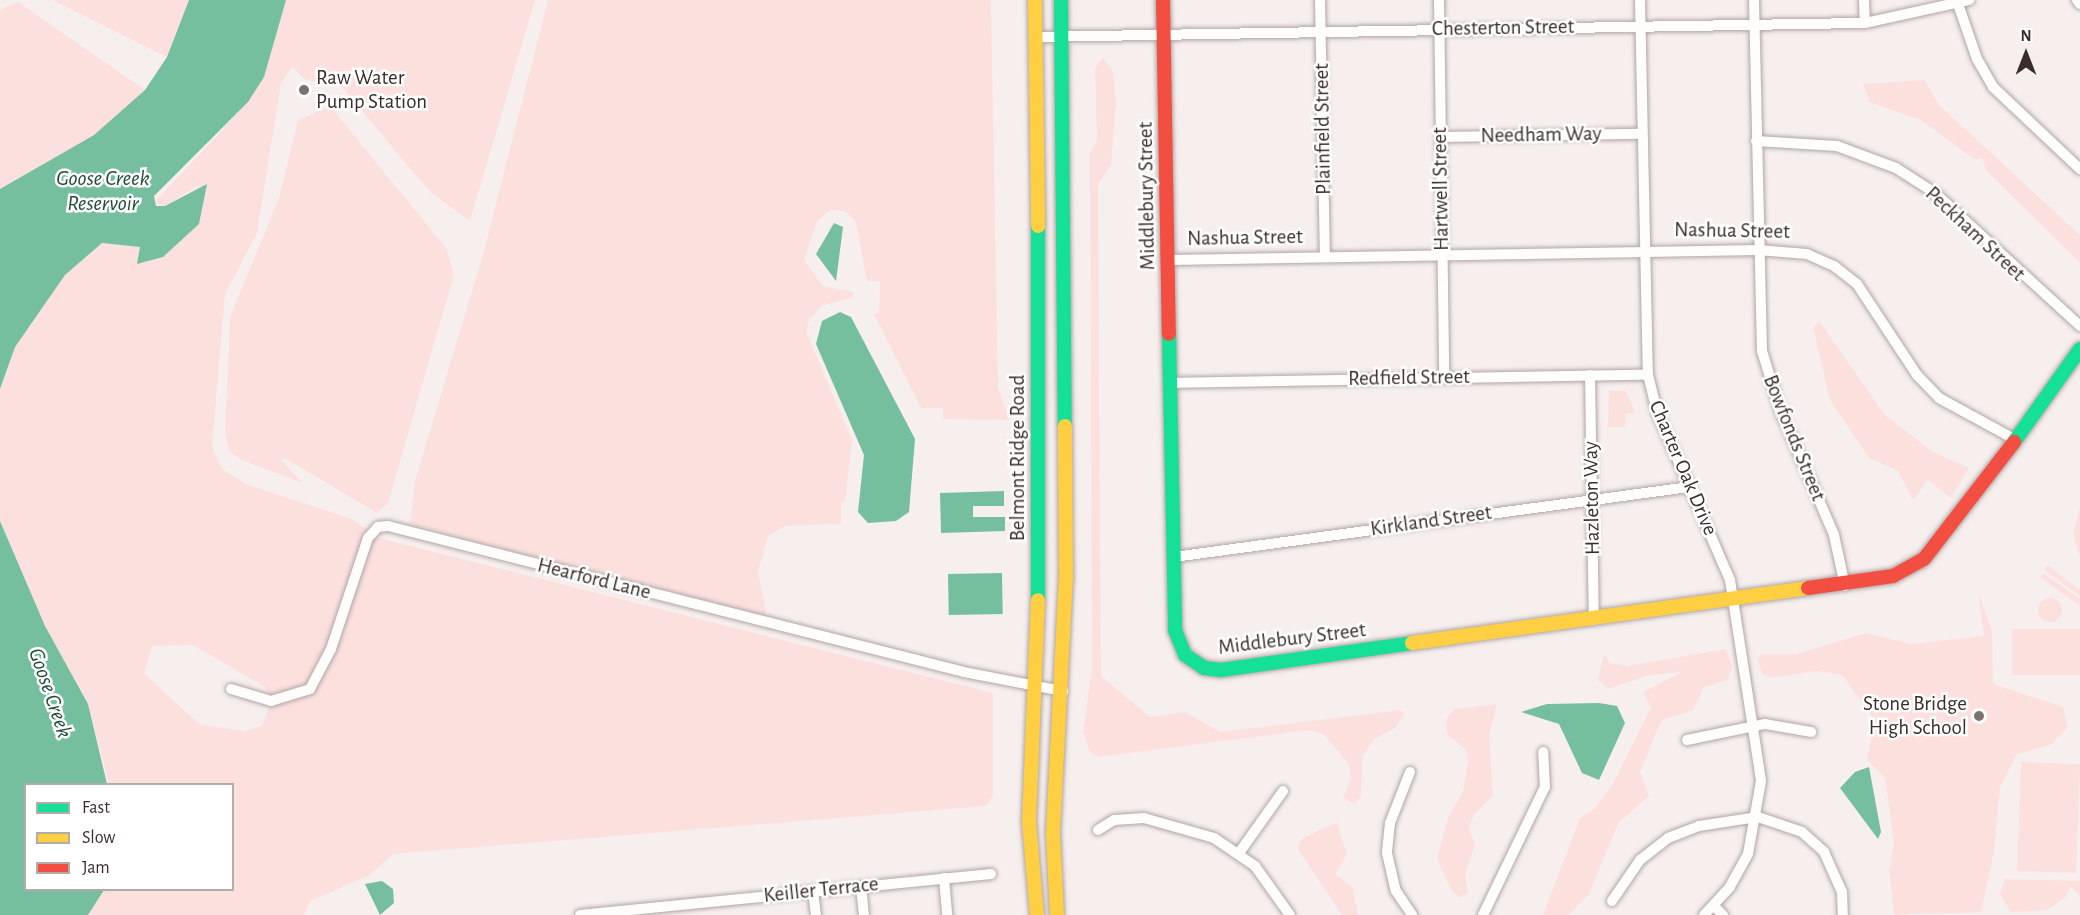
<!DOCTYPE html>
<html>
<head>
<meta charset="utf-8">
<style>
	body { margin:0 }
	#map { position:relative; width:2080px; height:915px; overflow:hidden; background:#f7efee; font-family:"Alegreya Sans",sans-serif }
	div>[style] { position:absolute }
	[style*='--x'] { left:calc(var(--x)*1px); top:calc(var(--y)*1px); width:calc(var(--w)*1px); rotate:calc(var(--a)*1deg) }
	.green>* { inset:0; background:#fbe0de; transform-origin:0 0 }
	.round { border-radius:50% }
	.water>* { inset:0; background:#76bf9e; transform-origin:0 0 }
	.roads { filter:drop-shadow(0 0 2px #b0a6a5) drop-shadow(0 0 2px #b0a6a5) }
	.street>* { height:10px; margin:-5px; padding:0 5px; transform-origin:5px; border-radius:5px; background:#fefdfc }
	.fast>* { height:14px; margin:-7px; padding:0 7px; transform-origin:7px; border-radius:7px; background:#16e098 }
	.slow>* { height:14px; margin:-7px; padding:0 7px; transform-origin:7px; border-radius:7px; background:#ffcf43 }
	.jam>* { height:14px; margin:-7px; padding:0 7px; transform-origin:7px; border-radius:7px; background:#f24e42 }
	.dots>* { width:16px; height:16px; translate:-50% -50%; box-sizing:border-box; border:3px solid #fff; border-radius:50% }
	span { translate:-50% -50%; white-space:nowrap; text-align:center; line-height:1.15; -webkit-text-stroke:5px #fff; paint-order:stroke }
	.street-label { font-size:21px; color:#3b2d2b }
	.poi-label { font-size:21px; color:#3b2d2b }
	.left { translate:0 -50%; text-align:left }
	.right { translate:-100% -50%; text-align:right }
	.water-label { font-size:22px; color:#1f4c37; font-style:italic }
	.legend { position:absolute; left:24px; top:783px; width:210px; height:108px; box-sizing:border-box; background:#fff; border:2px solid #b1abaa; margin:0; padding:8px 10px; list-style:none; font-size:18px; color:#3b2d2b }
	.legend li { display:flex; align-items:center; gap:12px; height:30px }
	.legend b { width:30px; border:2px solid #b1abaa }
	.north { position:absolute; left:1996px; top:24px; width:60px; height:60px; -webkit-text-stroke:4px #fff; paint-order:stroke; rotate:0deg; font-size:16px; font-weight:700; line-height:24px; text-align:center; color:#3b2d2b }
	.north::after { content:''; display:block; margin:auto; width:21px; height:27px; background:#3b2d2b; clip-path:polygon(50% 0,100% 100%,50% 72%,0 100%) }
</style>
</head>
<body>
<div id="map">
	<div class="green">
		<i style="clip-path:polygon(53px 0,189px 0,167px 57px)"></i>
		<i style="clip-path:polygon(evenodd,286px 0,535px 0,470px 221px,429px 191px,342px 87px,306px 80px,292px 67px,281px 83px,257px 233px,225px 294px,212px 447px,222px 469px,246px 484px,352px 519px,379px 538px,993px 693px,993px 796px,986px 806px,393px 854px,370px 875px,310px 901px,304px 915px,88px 915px,104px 890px,232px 890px,232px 784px,109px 784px,88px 704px,45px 626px,0 521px,0 389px,15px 347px,65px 275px,102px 243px,140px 247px,200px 185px,165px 206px,154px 203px,248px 102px,264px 77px,286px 0,193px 645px,265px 687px,271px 701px,262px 726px,244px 731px,199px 724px,144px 673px,152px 646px,193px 645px)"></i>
		<i style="clip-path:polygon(548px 0,991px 0,998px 387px,1009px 420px,943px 419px,943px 408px,921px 408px,874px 314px,879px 313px,880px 281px,867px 281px,856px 222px,845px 211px,830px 210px,817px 221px,804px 260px,823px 286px,853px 292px,853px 297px,821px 306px,808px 322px,807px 334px,852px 440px,845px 502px,841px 501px,841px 524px,785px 526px,768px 536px,758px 572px,767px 618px,410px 524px,415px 481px,483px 255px)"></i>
		<i style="clip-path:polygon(18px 2px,145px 90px,94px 135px,0 189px,0 10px)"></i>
		<i style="clip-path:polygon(1103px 58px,1113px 71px,1116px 103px,1111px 165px,1098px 184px,1101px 676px,1150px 717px,1185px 712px,1220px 732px,1400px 710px,1405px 714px,1395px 728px,1374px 739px,1362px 757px,1361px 797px,1354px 804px,1343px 798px,1351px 778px,1349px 764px,1323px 734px,1309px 730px,1098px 757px,1090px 752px,1083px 732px,1092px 669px,1090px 153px,1097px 141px,1095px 68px)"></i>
		<i style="clip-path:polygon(1924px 80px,1940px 106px,2080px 235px,2080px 263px,1986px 170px,1982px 158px,1974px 159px,1921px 120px,1870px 102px,1863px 84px)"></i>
		<i style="clip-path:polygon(330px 106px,446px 248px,454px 275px,388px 503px,377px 513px,285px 458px,281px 460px,303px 483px,241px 460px,229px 451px,225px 433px,230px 317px,279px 198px,298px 120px)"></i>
		<i style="clip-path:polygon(1819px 321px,1885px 415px,1933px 452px,1969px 468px,1951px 498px,1928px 480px,1913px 500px,1898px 471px,1869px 458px,1830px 400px,1813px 327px)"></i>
		<i style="clip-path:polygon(1609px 391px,1626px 391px,1635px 412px,1626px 414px,1625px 427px,1608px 427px)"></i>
		<i style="clip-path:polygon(2080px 507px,2080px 557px,2073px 534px)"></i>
		<i style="clip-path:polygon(2047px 565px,2080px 590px,2080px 596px,2044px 570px)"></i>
		<i style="clip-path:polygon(2043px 573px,2080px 599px,2080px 606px,2040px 577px)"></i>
		<i style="clip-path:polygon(1978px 591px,1992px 631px,1993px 684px,2063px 707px,2068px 728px,2050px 745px,2017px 754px,2000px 787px,1994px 852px,1981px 912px,1894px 915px,1889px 871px,1894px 845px,1885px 777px,1867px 760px,1874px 719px,1842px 675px,1816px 671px,1771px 678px,1762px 674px,1758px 659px,1761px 654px,1796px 654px,1866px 633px,1911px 644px,1984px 636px)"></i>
		<i class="round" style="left:2038px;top:598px;width:24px;height:24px"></i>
		<i style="left:2080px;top:629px;width:46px;height:68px;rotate:90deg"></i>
		<i style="clip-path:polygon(1726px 649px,1732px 665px,1728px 680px,1704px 687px,1692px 711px,1664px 719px,1658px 728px,1640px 772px,1649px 796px,1619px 822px,1588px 896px,1568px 915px,1543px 915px,1580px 818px,1594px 809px,1612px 786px,1651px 707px,1643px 692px,1682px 672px,1650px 675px,1608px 689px,1598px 680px,1604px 654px,1610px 663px,1627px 666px)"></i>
		<i style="clip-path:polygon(1497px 704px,1489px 734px,1493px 795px,1472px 818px,1469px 830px,1475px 845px,1465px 874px,1468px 893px,1461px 898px,1452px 891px,1437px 859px,1448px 817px,1463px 792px,1468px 761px,1466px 750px,1447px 734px,1446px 720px,1454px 709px)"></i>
		<i style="left:2021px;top:762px;width:59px;height:109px;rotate:2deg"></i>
		<i style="clip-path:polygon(1337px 823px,1347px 854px,1335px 874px,1353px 888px,1358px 915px,1342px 915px,1297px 848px,1302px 838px)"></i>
		<i style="clip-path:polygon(2005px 879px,2080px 881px,2080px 896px,2071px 886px,2065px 898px,2047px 910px,2011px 912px,2000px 895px)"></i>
	</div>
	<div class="water">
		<i style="clip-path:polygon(189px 0,286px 0,264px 77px,248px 102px,154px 196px,156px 206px,165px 206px,207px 184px,199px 224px,163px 257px,137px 264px,140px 247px,102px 243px,65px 275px,15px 347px,0 389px,0 189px,94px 135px,145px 90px,167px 57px)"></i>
		<i style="clip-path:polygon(834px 223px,843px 227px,836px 281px,816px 254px)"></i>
		<i style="clip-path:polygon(840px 312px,851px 317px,915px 439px,909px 512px,896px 521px,868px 523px,858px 512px,864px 455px,816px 344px,822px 321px)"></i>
		<i style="clip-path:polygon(1004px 491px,1004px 506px,973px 506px,973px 517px,1005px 517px,1005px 531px,941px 533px,940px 493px)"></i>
		<i style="clip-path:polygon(0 521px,45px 626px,88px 704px,107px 784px,26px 784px,26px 890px,104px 890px,88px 915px,0 915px)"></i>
		<i style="left:1002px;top:573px;width:41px;height:54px;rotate:89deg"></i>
		<i style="clip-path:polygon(1599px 703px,1617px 706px,1625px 723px,1599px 780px,1582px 773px,1559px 724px,1521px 712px,1547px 704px)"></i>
		<i style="clip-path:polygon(1869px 767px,1881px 832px,1878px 839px,1840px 788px,1855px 772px)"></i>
		<i style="clip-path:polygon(382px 881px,393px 889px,394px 903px,380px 915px,365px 884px)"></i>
	</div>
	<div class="roads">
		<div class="street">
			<i style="--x:1320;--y:0;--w:257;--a:88.9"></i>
			<i style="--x:1439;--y:0;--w:377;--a:89.2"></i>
			<i style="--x:1640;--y:0;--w:375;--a:88.8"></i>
			<i style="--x:1648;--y:375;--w:38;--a:76"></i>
			<i style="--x:1657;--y:412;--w:183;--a:66.5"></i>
			<i style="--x:1730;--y:580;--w:203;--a:81.2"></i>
			<i style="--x:1761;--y:781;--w:74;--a:100.1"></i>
			<i style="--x:1748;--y:854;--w:38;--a:119"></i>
			<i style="--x:1730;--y:887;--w:38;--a:133"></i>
			<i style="--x:1754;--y:0;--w:351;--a:88.7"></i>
			<i style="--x:1762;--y:351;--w:62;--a:73"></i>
			<i style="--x:1780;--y:410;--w:136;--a:66.6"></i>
			<i style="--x:1834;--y:535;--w:52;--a:77.8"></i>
			<i style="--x:1864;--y:0;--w:23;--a:88"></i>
			<i style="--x:2077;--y:0;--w:5;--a:53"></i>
			<i style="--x:1958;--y:4;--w:58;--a:70.9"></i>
			<i style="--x:1977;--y:59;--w:32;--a:60"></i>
			<i style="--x:1993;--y:87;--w:120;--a:43.3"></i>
			<i style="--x:1034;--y:37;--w:831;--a:-0.97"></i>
			<i style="--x:1865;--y:23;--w:107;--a:-12.5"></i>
			<i style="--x:1441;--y:137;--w:201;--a:-0.9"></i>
			<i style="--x:1756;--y:141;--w:81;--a:3.5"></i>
			<i style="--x:1837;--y:146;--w:63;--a:20.4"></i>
			<i style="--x:1896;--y:168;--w:46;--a:32.7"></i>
			<i style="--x:1935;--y:193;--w:197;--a:42.5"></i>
			<i style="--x:1169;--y:260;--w:589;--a:-0.97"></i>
			<i style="--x:1758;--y:250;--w:49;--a:4.7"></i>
			<i style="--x:1807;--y:254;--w:30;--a:24"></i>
			<i style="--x:1834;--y:266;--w:29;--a:38"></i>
			<i style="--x:1857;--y:284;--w:109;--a:56.6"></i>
			<i style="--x:1917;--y:375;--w:32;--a:46"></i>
			<i style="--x:1939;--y:398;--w:88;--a:28.6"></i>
			<i style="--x:1590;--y:375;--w:245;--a:89.1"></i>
			<i style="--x:1171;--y:383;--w:477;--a:-1"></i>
			<i style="--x:1174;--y:557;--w:520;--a:-7.74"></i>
			<i style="--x:231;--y:689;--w:42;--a:16.7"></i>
			<i style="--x:271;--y:701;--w:41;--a:-17.1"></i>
			<i style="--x:310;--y:689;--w:45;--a:-62.3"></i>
			<i style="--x:331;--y:649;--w:117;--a:-71.6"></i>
			<i style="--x:368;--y:538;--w:15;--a:-48"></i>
			<i style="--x:378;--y:527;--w:10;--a:-6"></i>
			<i style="--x:388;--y:526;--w:594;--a:14.22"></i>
			<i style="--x:964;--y:672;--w:101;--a:10.9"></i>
			<i style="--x:1687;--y:740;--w:80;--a:-11.6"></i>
			<i style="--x:1765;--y:724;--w:47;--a:9.9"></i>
			<i style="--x:1410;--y:772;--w:55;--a:111.4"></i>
			<i style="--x:1390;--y:823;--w:30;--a:96"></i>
			<i style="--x:1387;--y:853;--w:39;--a:77"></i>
			<i style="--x:1396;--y:891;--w:29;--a:56"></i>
			<i style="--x:1098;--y:830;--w:19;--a:-32"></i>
			<i style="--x:1114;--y:820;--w:30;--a:-4"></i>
			<i style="--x:1144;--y:818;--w:73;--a:15.9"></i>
			<i style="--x:1214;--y:838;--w:50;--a:34.3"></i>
			<i style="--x:1255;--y:866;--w:60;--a:54.5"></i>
			<i style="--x:1239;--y:853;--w:76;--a:-54.6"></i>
			<i style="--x:944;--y:878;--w:37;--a:85"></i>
			<i style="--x:861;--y:887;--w:28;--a:84"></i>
			<i style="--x:813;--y:891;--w:24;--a:83"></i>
			<i style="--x:1612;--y:901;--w:50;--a:-55.7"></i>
			<i style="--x:1640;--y:860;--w:36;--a:-38"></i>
			<i style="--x:1668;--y:838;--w:33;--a:-21"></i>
			<i style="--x:1699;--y:826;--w:60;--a:-8.7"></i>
			<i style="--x:1758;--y:817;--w:46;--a:18.8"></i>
			<i style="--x:1802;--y:832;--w:30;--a:42"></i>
			<i style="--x:1824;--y:852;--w:44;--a:65.8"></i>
			<i style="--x:1842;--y:892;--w:23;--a:88"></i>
			<i style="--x:1714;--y:906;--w:13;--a:45"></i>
			<i style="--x:580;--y:915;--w:413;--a:-5.7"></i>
			<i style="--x:1483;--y:915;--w:142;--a:-64.2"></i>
			<i style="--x:1545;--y:787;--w:35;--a:-93"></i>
		</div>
		<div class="fast">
			<i style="--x:1061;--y:0;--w:426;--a:89.5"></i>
			<i style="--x:1038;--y:226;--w:374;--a:90"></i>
			<i style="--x:1169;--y:334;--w:296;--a:88.8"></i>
			<i style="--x:1175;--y:630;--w:27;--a:68"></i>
			<i style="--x:1185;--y:655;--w:23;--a:34"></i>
			<i style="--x:1204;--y:668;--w:17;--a:7"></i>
			<i style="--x:1221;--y:670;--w:193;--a:-8"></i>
			<i style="--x:2014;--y:442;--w:114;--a:-54.6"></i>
		</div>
		<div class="slow">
			<i style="--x:1035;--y:0;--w:226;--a:89.2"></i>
			<i style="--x:1412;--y:643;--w:400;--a:-7.9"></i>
			<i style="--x:1037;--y:915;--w:93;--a:-94.9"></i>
			<i style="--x:1029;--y:822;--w:222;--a:-87.7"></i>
			<i style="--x:1057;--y:915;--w:83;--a:-92.8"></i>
			<i style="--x:1053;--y:832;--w:257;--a:-87.1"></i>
			<i style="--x:1066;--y:575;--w:149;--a:-90.4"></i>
		</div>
		<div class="jam">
			<i style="--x:1163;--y:0;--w:334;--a:89"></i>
			<i style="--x:1808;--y:588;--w:86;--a:-8"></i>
			<i style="--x:1893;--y:576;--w:35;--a:-29"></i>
			<i style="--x:1924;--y:559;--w:148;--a:-52.4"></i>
		</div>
	</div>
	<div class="dots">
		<i style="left:304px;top:90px;background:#7d716f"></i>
		<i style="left:1979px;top:716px;background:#7d716f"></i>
	</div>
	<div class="street-label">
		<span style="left:1503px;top:28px;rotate:-1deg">Chesterton Street</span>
		<span style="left:1323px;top:129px;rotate:-91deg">Plainfield Street</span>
		<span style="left:1541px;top:135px;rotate:-1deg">Needham Way</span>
		<span style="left:1441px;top:189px;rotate:-91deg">Hartwell Street</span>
		<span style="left:1147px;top:196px;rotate:-91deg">Middlebury Street</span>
		<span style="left:1732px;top:231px;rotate:1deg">Nashua Street</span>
		<span style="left:1975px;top:234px;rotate:43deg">Peckham Street</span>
		<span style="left:1245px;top:238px;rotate:-1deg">Nashua Street</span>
		<span style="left:1409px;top:378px;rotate:-1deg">Redfield Street</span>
		<span style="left:1794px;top:438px;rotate:68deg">Bowfonds Street</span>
		<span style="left:1018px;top:458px;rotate:-90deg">Belmont Ridge Road</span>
		<span style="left:1683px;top:468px;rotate:67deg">Charter Oak Drive</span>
		<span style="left:1592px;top:498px;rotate:-91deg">Hazleton Way</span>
		<span style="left:1431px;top:521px;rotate:-8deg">Kirkland Street</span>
		<span style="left:594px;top:579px;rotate:14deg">Hearford Lane</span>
		<span style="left:1292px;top:639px;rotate:-7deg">Middlebury Street</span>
		<span style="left:821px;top:890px;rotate:-6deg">Keiller Terrace</span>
	</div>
	<div class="poi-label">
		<span class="left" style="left:316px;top:90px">Raw Water<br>Pump Station</span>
		<span class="right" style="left:1967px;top:716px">Stone Bridge<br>High School</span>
	</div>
	<div class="water-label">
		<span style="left:103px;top:191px">Goose Creek<br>Reservoir</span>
		<span style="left:50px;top:693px;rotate:71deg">Goose Creek</span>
	</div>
	<ul class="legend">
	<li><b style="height:8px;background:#16e098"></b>Fast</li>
	<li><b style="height:8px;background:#ffcf43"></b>Slow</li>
	<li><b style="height:8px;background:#f24e42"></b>Jam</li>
	</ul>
	<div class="north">N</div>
</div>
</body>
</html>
